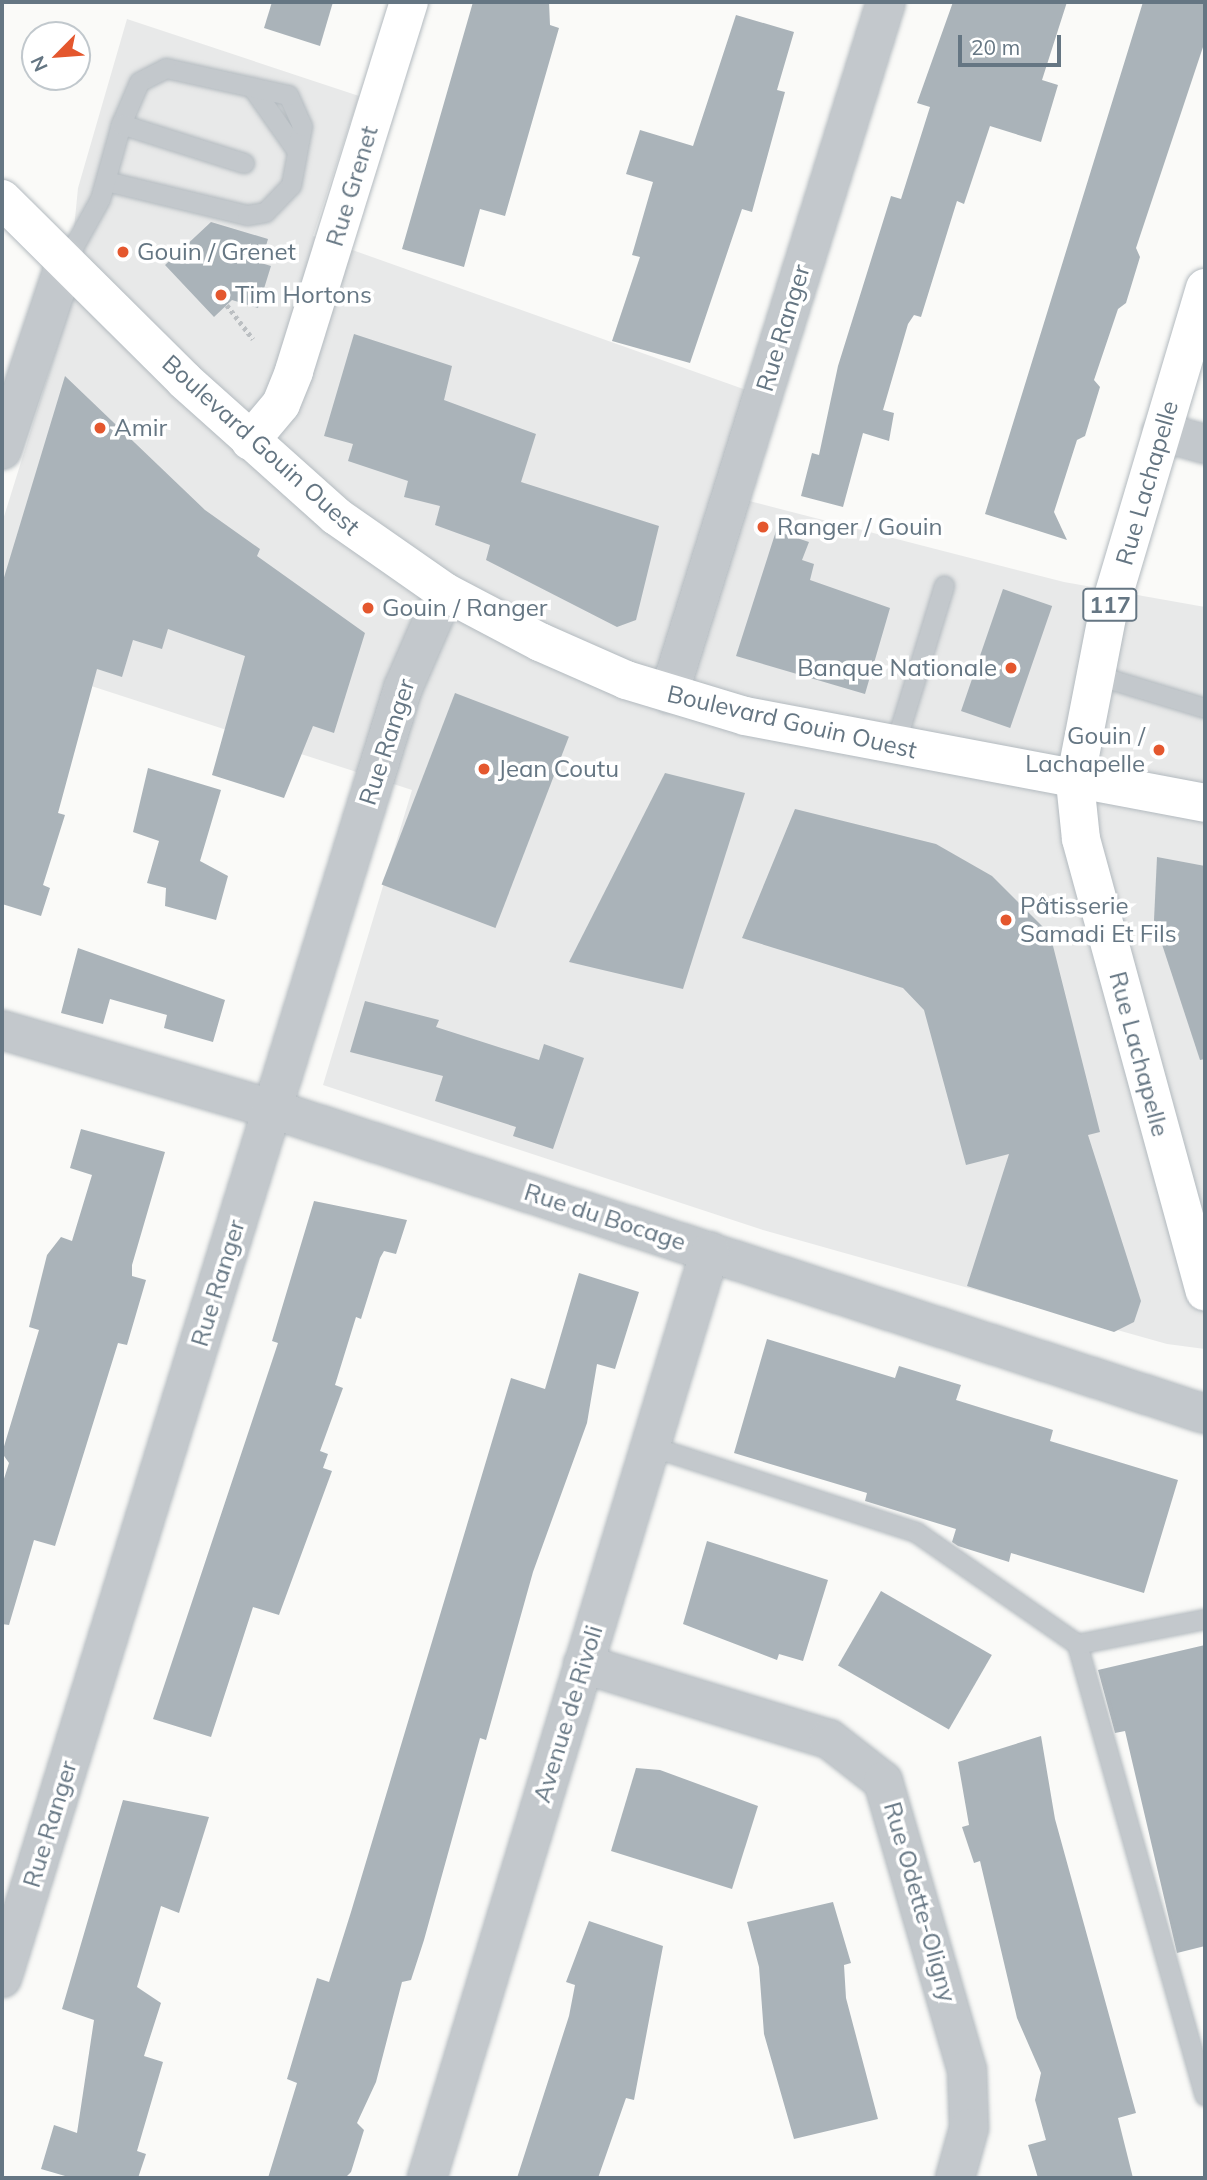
<!DOCTYPE html>
<html>
<head>
<meta charset="utf-8">
<style>
	body { margin:0 }
	#map { position:relative; width:1207px; height:2180px; overflow:hidden; background:#fafaf8; font-family:Mulish,sans-serif }
	div>[style] { position:absolute }
	[style*='--x'] { left:calc(var(--x)*1px); top:calc(var(--y)*1px); width:calc(var(--w)*1px); rotate:calc(var(--a)*1deg) }
	.built>* { inset:0; background:#e8e9e9 }
	.building>* { inset:0; background:#aab3b9; transform-origin:0 0 }
	.path>* { height:4.5px; margin-top:-2.25px; transform-origin:0; background:repeating-linear-gradient(90deg,#bbbfc2 0 3.5px,transparent 0 7px) }
	.roads { filter:drop-shadow(0 0 2px #b3babf) drop-shadow(0 0 2px #b3babf) }
	.lane>* { height:19px; margin:-9.5px; padding:0 9.5px; transform-origin:9.5px; border-radius:9.5px; background:#c3c8cc }
	.street>* { height:38px; margin:-19px; padding:0 19px; transform-origin:19px; border-radius:19px; background:#c3c8cc }
	.secondary>* { height:38px; margin:-19px; padding:0 19px; transform-origin:19px; border-radius:19px; background:#fff }
	.primary>* { height:38px; margin:-19px; padding:0 19px; transform-origin:19px; border-radius:19px; background:#fff }
	.dots>* { width:19px; height:19px; translate:-50% -50%; box-sizing:border-box; border:4px solid #fff; border-radius:50% }
	span { translate:-50% -50%; white-space:nowrap; text-align:center; line-height:1.15; -webkit-text-stroke:7px #fff; paint-order:stroke }
	.shield-label span { padding:2px 5px; background:#fff; border:2px solid; border-radius:5px; -webkit-text-stroke-width:0 }
	.shield-label { font-size:23px; color:#657683; font-weight:700 }
	.street-label { font-size:24px; color:#657683 }
	.poi-label { font-size:24px; color:#657683 }
	.left { translate:0 -50%; text-align:left }
	.right { translate:-100% -50%; text-align:right }
	.frame { position:absolute; inset:0; border:4px solid #657683; pointer-events:none }
	.north { position:absolute; left:21px; top:21px; width:70px; height:70px; box-sizing:border-box; background:#fff; border:2px solid #c1c8cd; border-radius:50%; rotate:245deg; font-size:19px; font-weight:700; line-height:28px; text-align:center; color:#657683 }
	.north::after { content:''; display:block; margin:auto; width:24px; height:32px; background:#e4572e; clip-path:polygon(50% 0,100% 100%,50% 72%,0 100%) }
	.scale { position:absolute; left:958px; top:35px; width:103px; height:32px; box-sizing:border-box; border:4px solid #657683; border-top:0; padding-left:9px; font-size:21px; line-height:24px; white-space:nowrap; color:#657683; -webkit-text-stroke:5px #fff; paint-order:stroke }
</style>
</head>
<body>
<div id="map">
	<div class="built">
		<i style="clip-path:polygon(127px 19px,359px 96px,313px 236px,749px 391px,718px 493px,1064px 582px,1205px 607px,1205px 1349px,1167px 1344px,763px 1230px,323px 1085px,412px 790px,2px 657px,2px 523px,65px 321px,78px 188px)"></i>
	</div>
	<div class="building">
		<i style="clip-path:polygon(272px 2px,333px 2px,320px 46px,264px 28px)"></i>
		<i style="clip-path:polygon(473px 2px,549px 2px,550px 25px,559px 28px,505px 216px,480px 209px,464px 267px,402px 249px)"></i>
		<i style="clip-path:polygon(953px 2px,1067px 2px,1042px 80px,1058px 85px,1041px 142px,990px 126px,964px 204px,957px 201px,921px 317px,914px 315px,908px 324px,883px 410px,894px 413px,889px 441px,863px 433px,843px 507px,801px 496px,812px 453px,819px 455px,838px 366px,891px 196px,901px 199px,930px 107px,917px 103px)"></i>
		<i style="clip-path:polygon(1143px 2px,1205px 2px,1205px 41px,1136px 248px,1140px 257px,1126px 303px,1118px 309px,1094px 380px,1100px 387px,1085px 436px,1077px 440px,1054px 512px,1067px 540px,985px 514px)"></i>
		<i style="clip-path:polygon(736px 15px,794px 32px,777px 90px,785px 92px,752px 212px,742px 209px,690px 363px,612px 341px,640px 257px,632px 255px,653px 182px,626px 174px,640px 130px,693px 146px)"></i>
		<i style="clip-path:polygon(211px 222px,268px 239px,261px 263px,271px 266px,258px 308px,232px 300px,214px 317px,165px 265px)"></i>
		<i style="clip-path:polygon(354px 334px,452px 366px,444px 400px,536px 434px,521px 482px,659px 526px,636px 620px,617px 627px,486px 560px,490px 545px,435px 525px,440px 506px,404px 497px,408px 481px,348px 461px,353px 444px,324px 436px)"></i>
		<i style="clip-path:polygon(65px 376px,205px 510px,260px 549px,257px 556px,365px 633px,334px 733px,313px 726px,284px 798px,212px 775px,245px 656px,168px 629px,162px 649px,133px 640px,122px 677px,97px 669px,58px 813px,65px 815px,43px 885px,50px 888px,41px 916px,2px 904px,2px 584px)"></i>
		<i style="clip-path:polygon(776px 531px,809px 542px,802px 560px,814px 564px,810px 580px,890px 608px,865px 694px,736px 656px)"></i>
		<i style="left:1003px;top:589px;width:52px;height:129px;rotate:19deg"></i>
		<i style="left:455px;top:693px;width:122px;height:205px;rotate:21deg"></i>
		<i style="clip-path:polygon(148px 768px,221px 790px,200px 861px,228px 876px,216px 920px,165px 906px,166px 888px,147px 883px,159px 841px,133px 832px)"></i>
		<i style="clip-path:polygon(665px 773px,745px 793px,683px 989px,569px 962px)"></i>
		<i style="clip-path:polygon(795px 809px,936px 844px,992px 876px,1050px 934px,1100px 1132px,1088px 1135px,1141px 1301px,1134px 1322px,1114px 1332px,967px 1286px,1009px 1154px,966px 1165px,924px 1010px,903px 988px,742px 938px)"></i>
		<i style="clip-path:polygon(1157px 857px,1205px 866px,1205px 1059px,1200px 1060px,1154px 920px)"></i>
		<i style="clip-path:polygon(78px 948px,225px 1000px,213px 1042px,164px 1028px,167px 1015px,110px 999px,103px 1024px,61px 1013px)"></i>
		<i style="clip-path:polygon(365px 1001px,439px 1020px,436px 1027px,539px 1060px,544px 1044px,584px 1058px,553px 1149px,513px 1136px,516px 1127px,435px 1101px,443px 1076px,350px 1052px)"></i>
		<i style="clip-path:polygon(81px 1129px,165px 1152px,132px 1265px,132px 1276px,146px 1280px,127px 1345px,118px 1343px,55px 1546px,34px 1540px,9px 1625px,2px 1624px,2px 1485px,9px 1463px,2px 1453px,39px 1330px,29px 1327px,47px 1255px,61px 1237px,72px 1241px,92px 1175px,70px 1168px)"></i>
		<i style="clip-path:polygon(314px 1201px,407px 1220px,396px 1254px,384px 1251px,380px 1258px,361px 1319px,356px 1317px,335px 1385px,343px 1388px,320px 1451px,328px 1454px,323px 1468px,332px 1471px,279px 1615px,253px 1607px,211px 1737px,153px 1719px,278px 1343px,272px 1341px)"></i>
		<i style="clip-path:polygon(579px 1273px,639px 1292px,615px 1369px,597px 1364px,587px 1423px,533px 1572px,486px 1740px,480px 1738px,424px 1940px,411px 1980px,402px 1982px,376px 2082px,357px 2123px,364px 2130px,351px 2172px,345px 2178px,268px 2178px,297px 2083px,287px 2079px,317px 1978px,329px 1982px,351px 1912px,511px 1378px,545px 1389px)"></i>
		<i style="clip-path:polygon(767px 1339px,895px 1378px,899px 1366px,961px 1385px,956px 1400px,1053px 1430px,1050px 1441px,1178px 1480px,1144px 1593px,1011px 1553px,1009px 1562px,958px 1546px,952px 1542px,956px 1529px,865px 1501px,867px 1493px,734px 1453px)"></i>
		<i style="clip-path:polygon(707px 1541px,828px 1580px,803px 1661px,779px 1654px,777px 1660px,683px 1624px)"></i>
		<i style="left:881px;top:1591px;width:128px;height:86px;rotate:30deg"></i>
		<i style="clip-path:polygon(1205px 1645px,1205px 1946px,1177px 1953px,1125px 1731px,1115px 1733px,1098px 1670px)"></i>
		<i style="clip-path:polygon(1041px 1736px,1055px 1819px,1136px 2113px,1118px 2118px,1133px 2178px,1038px 2178px,1028px 2145px,1046px 2140px,1035px 2100px,1041px 2073px,1017px 2018px,980px 1861px,974px 1863px,962px 1827px,969px 1825px,958px 1762px)"></i>
		<i style="clip-path:polygon(636px 1768px,660px 1770px,758px 1806px,732px 1889px,611px 1851px)"></i>
		<i style="clip-path:polygon(123px 1800px,209px 1817px,179px 1913px,161px 1906px,137px 1987px,161px 2003px,144px 2056px,163px 2062px,137px 2151px,146px 2154px,138px 2178px,72px 2178px,41px 2169px,54px 2125px,77px 2133px,94px 2020px,62px 2009px)"></i>
		<i style="clip-path:polygon(833px 1902px,851px 1963px,844px 1965px,846px 1998px,878px 2119px,794px 2139px,764px 2034px,759px 1967px,747px 1922px)"></i>
		<i style="clip-path:polygon(589px 1921px,663px 1946px,634px 2100px,626px 2098px,598px 2178px,517px 2178px,569px 2016px,575px 1985px,566px 1982px)"></i>
	</div>
	<div class="path">
		<i style="--x:227;--y:305;--w:43;--a:52.6"></i>
	</div>
	<div class="roads">
		<div class="lane">
			<i style="--x:252;--y:87;--w:78;--a:54.9"></i>
			<i style="--x:106;--y:181;--w:145;--a:13.6"></i>
			<i style="--x:247;--y:215;--w:18;--a:-9"></i>
			<i style="--x:265;--y:212;--w:37;--a:-46"></i>
			<i style="--x:291;--y:185;--w:60;--a:-79.4"></i>
			<i style="--x:302;--y:126;--w:34;--a:-114"></i>
			<i style="--x:288;--y:95;--w:125;--a:-167.5"></i>
			<i style="--x:166;--y:68;--w:30;--a:153"></i>
			<i style="--x:139;--y:82;--w:46;--a:113.2"></i>
			<i style="--x:66;--y:260;--w:70;--a:-60.9"></i>
			<i style="--x:100;--y:199;--w:78;--a:-74.4"></i>
			<i style="--x:121;--y:124;--w:129;--a:17.6"></i>
			<i style="--x:1093;--y:674;--w:117;--a:16.9"></i>
			<i style="--x:894;--y:748;--w:170;--a:-72.9"></i>
			<i style="--x:650;--y:1446;--w:280;--a:17.9"></i>
			<i style="--x:916;--y:1532;--w:196;--a:34.8"></i>
			<i style="--x:1077;--y:1644;--w:469;--a:74.2"></i>
			<i style="--x:1077;--y:1644;--w:130;--a:-11.1"></i>
		</div>
		<div class="street">
			<i style="--x:1161;--y:432;--w:46;--a:15.3"></i>
			<i style="--x:2;--y:450;--w:200;--a:-71.4"></i>
			<i style="--x:669;--y:694;--w:725;--a:-72.59"></i>
			<i style="--x:2;--y:1030;--w:281;--a:16.3"></i>
			<i style="--x:272;--y:1109;--w:982;--a:18.1"></i>
			<i style="--x:583;--y:1664;--w:257;--a:17"></i>
			<i style="--x:829;--y:1739;--w:68;--a:37.9"></i>
			<i style="--x:883;--y:1781;--w:301;--a:73.8"></i>
			<i style="--x:967;--y:2070;--w:58;--a:88"></i>
			<i style="--x:969;--y:2128;--w:52;--a:105.6"></i>
			<i style="--x:2;--y:1978;--w:1351;--a:-72.73"></i>
			<i style="--x:403;--y:688;--w:105;--a:-66.4"></i>
			<i style="--x:427;--y:2178;--w:969;--a:-73.02"></i>
		</div>
		<div class="secondary">
			<i style="--x:2;--y:199;--w:257;--a:44.8"></i>
			<i style="--x:184;--y:380;--w:204;--a:41.8"></i>
			<i style="--x:336;--y:516;--w:133;--a:34.9"></i>
			<i style="--x:445;--y:592;--w:107;--a:27.8"></i>
			<i style="--x:540;--y:642;--w:94;--a:23.8"></i>
			<i style="--x:626;--y:680;--w:124;--a:16.8"></i>
			<i style="--x:745;--y:716;--w:468;--a:10.7"></i>
			<i style="--x:250;--y:441;--w:48;--a:-50"></i>
			<i style="--x:281;--y:404;--w:35;--a:-68"></i>
			<i style="--x:294;--y:371;--w:387;--a:-72.7"></i>
		</div>
		<div class="primary">
			<i style="--x:1205;--y:288;--w:343;--a:106.6"></i>
			<i style="--x:1107;--y:617;--w:168;--a:101"></i>
			<i style="--x:1075;--y:782;--w:57;--a:84"></i>
			<i style="--x:1081;--y:839;--w:469;--a:74.7"></i>
		</div>
	</div>
	<div class="dots">
		<i style="left:123px;top:252px;background:#e4572e"></i>
		<i style="left:221px;top:295px;background:#e4572e"></i>
		<i style="left:100px;top:428px;background:#e4572e"></i>
		<i style="left:763px;top:527px;background:#e4572e"></i>
		<i style="left:368px;top:608px;background:#e4572e"></i>
		<i style="left:1011px;top:668px;background:#e4572e"></i>
		<i style="left:1159px;top:750px;background:#e4572e"></i>
		<i style="left:484px;top:769px;background:#e4572e"></i>
		<i style="left:1006px;top:920px;background:#e4572e"></i>
	</div>
	<div class="shield-label">
		<span style="left:1110px;top:605px">117</span>
	</div>
	<div class="street-label">
		<span style="left:352px;top:186px;rotate:-73deg">Rue Grenet</span>
		<span style="left:783px;top:328px;rotate:-73deg">Rue Ranger</span>
		<span style="left:261px;top:445px;rotate:42deg">Boulevard Gouin Ouest</span>
		<span style="left:1147px;top:483px;rotate:-74deg">Rue Lachapelle</span>
		<span style="left:792px;top:722px;rotate:13deg">Boulevard Gouin Ouest</span>
		<span style="left:387px;top:742px;rotate:-72deg">Rue Ranger</span>
		<span style="left:1139px;top:1054px;rotate:75deg">Rue Lachapelle</span>
		<span style="left:605px;top:1217px;rotate:18deg">Rue du Bocage</span>
		<span style="left:218px;top:1283px;rotate:-73deg">Rue Ranger</span>
		<span style="left:568px;top:1714px;rotate:-73deg">Avenue de Rivoli</span>
		<span style="left:50px;top:1824px;rotate:-73deg">Rue Ranger</span>
		<span style="left:920px;top:1902px;rotate:74deg">Rue Odette-Oligny</span>
	</div>
	<div class="poi-label">
		<span class="left" style="left:137px;top:252px">Gouin / Grenet</span>
		<span class="left" style="left:235px;top:295px">Tim Hortons</span>
		<span class="left" style="left:114px;top:428px">Amir</span>
		<span class="left" style="left:777px;top:527px">Ranger / Gouin</span>
		<span class="left" style="left:382px;top:608px">Gouin / Ranger</span>
		<span class="right" style="left:997px;top:668px">Banque Nationale</span>
		<span class="right" style="left:1145px;top:750px">Gouin /<br>Lachapelle</span>
		<span class="left" style="left:498px;top:769px">Jean Coutu</span>
		<span class="left" style="left:1020px;top:920px">Pâtisserie<br>Samadi Et Fils</span>
	</div>
	<div class="frame"></div>
	<div class="north">N</div>
	<div class="scale">20 m</div>
</div>
</body>
</html>
